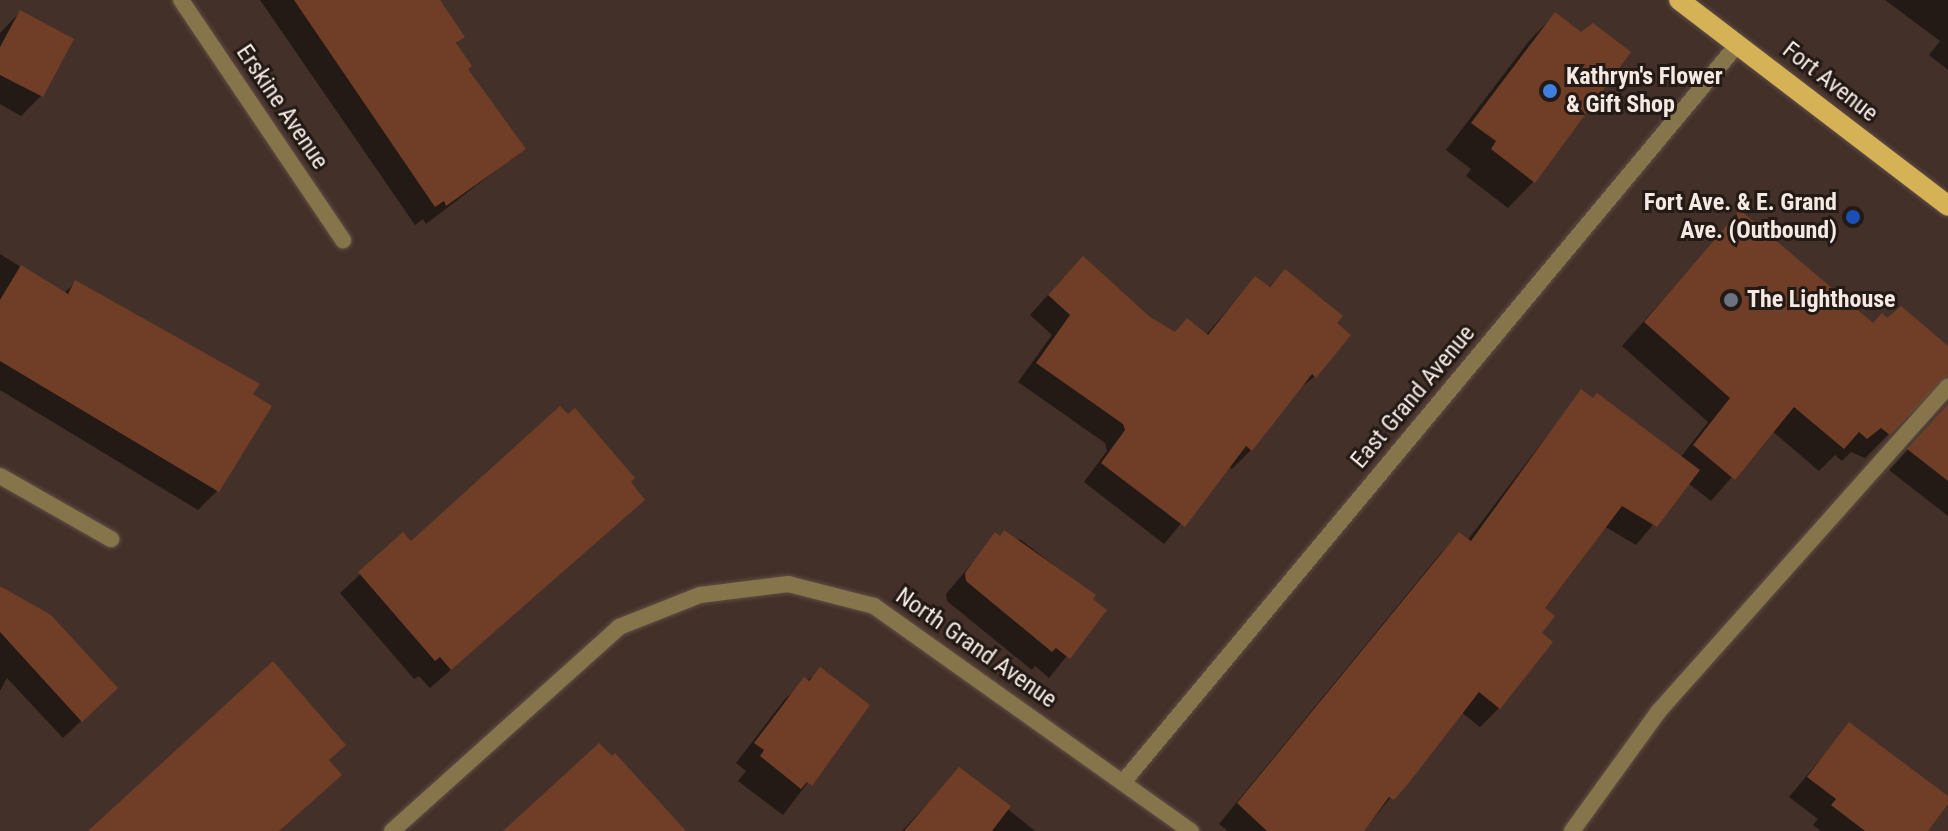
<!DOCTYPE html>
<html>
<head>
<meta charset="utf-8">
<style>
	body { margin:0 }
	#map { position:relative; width:1948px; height:831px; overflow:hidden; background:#433028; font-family:"Roboto Condensed",sans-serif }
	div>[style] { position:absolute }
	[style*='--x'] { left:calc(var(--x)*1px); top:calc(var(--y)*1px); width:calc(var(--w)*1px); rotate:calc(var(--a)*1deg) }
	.shadow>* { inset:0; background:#0007 }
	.building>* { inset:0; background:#703e27 }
	.roads { filter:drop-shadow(0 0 2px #5f4e46) drop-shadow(0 0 2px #5f4e46) }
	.service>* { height:16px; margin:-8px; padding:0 8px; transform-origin:8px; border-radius:8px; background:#86744b }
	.minor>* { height:16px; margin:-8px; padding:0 8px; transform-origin:8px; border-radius:8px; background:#86744b }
	.primary>* { height:20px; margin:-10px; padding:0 10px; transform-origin:10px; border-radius:10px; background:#d6b257 }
	.dots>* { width:22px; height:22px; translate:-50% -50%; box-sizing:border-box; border:4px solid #231a16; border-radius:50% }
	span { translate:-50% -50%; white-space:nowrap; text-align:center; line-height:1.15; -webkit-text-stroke:6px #231a16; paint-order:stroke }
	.poi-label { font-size:24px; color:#f5e9e3; font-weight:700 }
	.left { translate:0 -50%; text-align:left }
	.right { translate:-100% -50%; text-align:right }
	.street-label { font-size:24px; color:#f5e9e3 }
</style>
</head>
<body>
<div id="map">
	<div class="shadow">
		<i style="clip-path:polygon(260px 0,438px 0,463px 37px,455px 45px,466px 69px,524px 149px,426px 224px,423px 219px,415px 225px)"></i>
		<i style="clip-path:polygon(1885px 0,1948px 0,1948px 70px,1929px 55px,1940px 41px)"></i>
		<i style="clip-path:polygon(20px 12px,71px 39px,41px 96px,21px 116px,0 104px,0 33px)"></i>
		<i style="clip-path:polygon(1555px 14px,1534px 181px,1508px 208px,1466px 176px,1471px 169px,1446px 150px,1529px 41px)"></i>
		<i style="clip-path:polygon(1740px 212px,1889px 434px,1865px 458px,1851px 452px,1842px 461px,1835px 455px,1819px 471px,1772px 431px,1711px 501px,1688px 483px,1636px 545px,1604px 526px,1542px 608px,1499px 708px,1480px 727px,1461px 712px,1363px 831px,1228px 831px,1219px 824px,1440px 554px,1459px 534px,1467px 541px,1581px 391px,1680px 458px,1708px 422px,1622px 346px)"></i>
		<i style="clip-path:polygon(0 254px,64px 294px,75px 282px,250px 395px,218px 490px,198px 510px,0 390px)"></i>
		<i style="clip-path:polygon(1285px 271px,1334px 323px,1315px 376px,1294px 393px,1251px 450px,1232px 469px,1229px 466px,1164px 544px,1084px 482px,1107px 451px,1105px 443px,1018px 382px,1052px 335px,1030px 315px,1064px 277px,1174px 334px,1206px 335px,1255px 278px,1268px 288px)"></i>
		<i style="clip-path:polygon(1948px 405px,1948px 516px,1889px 470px)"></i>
		<i style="clip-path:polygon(628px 482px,623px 519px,430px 688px,419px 676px,414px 679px,340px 593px,403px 535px,411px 544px)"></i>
		<i style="clip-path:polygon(996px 535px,1021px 540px,1093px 595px,1090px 600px,1104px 610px,1049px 678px,1035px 666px,1032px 670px,947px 601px,946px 594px)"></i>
		<i style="clip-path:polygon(0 589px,97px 706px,63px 738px,7px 678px,0 691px)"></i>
		<i style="clip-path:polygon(820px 670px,867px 705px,783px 815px,738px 781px,746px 771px,736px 763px,785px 699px)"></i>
		<i style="clip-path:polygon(1849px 725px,1948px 798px,1925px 831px,1821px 831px,1813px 825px,1818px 819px,1789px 797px)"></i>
		<i style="clip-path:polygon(959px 770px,1035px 831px,902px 831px)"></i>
	</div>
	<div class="building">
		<i style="clip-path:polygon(294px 0,440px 0,465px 37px,456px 43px,472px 66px,468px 69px,526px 149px,446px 206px,444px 201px,435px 207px)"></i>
		<i style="clip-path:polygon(20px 10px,74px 39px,43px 97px,0 75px,0 47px)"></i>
		<i style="clip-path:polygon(1555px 12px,1581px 32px,1593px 23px,1631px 52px,1535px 183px,1491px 149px,1496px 141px,1471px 123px)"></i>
		<i style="clip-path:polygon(1740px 210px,1873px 323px,1882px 313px,1887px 318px,1901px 306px,1948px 346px,1948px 376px,1890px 435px,1881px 428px,1867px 439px,1859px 432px,1844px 449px,1794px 407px,1735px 480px,1693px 445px,1730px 398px,1644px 322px)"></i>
		<i style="clip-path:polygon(1083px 256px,1150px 317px,1175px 332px,1187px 318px,1208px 335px,1255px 276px,1270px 287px,1285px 269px,1343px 316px,1337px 323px,1351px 335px,1316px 378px,1312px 374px,1252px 451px,1246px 446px,1185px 527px,1101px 463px,1125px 430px,1123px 424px,1036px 363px,1070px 315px,1048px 295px)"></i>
		<i style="clip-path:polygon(21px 265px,68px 294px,75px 280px,260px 384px,253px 394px,272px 406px,219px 492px,0 361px,0 300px)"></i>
		<i style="clip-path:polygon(1581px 389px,1593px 398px,1597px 393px,1700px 470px,1657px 527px,1622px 506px,1545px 608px,1555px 616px,1542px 633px,1553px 642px,1500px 709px,1479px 692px,1408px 784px,1394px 800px,1389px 797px,1364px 831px,1267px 831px,1237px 803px,1459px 532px,1471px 541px)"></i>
		<i style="clip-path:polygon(1948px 404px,1948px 481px,1907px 449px)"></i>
		<i style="clip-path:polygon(560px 406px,568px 414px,575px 408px,635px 478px,631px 482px,645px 500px,451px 670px,440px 657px,435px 661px,358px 572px,403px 532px,411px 541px)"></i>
		<i style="clip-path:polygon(1004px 530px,1096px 595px,1093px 599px,1107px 610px,1070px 659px,1056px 648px,1052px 652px,966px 581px,965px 573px,995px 532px,1000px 536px)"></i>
		<i style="clip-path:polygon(0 586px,51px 615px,118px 688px,82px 722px,0 632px)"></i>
		<i style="clip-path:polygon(273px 661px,346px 745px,329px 760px,342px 775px,279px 831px,88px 831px)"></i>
		<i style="clip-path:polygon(820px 667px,870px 705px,812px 786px,807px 782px,801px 789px,760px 756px,764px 750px,754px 743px,804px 677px,809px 681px)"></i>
		<i style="clip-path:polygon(1849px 722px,1948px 796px,1948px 804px,1928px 831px,1865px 831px,1831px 805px,1836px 799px,1807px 777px)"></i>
		<i style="clip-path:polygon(599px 743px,612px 756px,615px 753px,686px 831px,503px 831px)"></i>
		<i style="clip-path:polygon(959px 767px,1011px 806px,992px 831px,904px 831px)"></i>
	</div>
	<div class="roads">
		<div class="service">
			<i style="--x:1572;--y:831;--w:147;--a:-54.1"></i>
			<i style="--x:1658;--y:712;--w:436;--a:-48.3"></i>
		</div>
		<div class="minor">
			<i style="--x:181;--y:0;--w:290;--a:56"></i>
			<i style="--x:0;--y:476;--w:128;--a:29.6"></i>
			<i style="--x:1125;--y:780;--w:958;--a:-50.21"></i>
			<i style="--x:392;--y:831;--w:305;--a:-41.9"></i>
			<i style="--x:619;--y:627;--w:87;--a:-21.6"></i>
			<i style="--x:700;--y:595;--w:89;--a:-7.1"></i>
			<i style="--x:788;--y:584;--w:89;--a:14.3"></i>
			<i style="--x:874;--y:606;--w:389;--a:35.4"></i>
		</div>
		<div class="primary">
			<i style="--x:1679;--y:0;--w:339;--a:37.4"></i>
		</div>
	</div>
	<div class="dots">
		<i style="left:1550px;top:91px;background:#3f7fe0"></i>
		<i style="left:1853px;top:217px;background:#1a4fb4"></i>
		<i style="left:1731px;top:300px;background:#6b7280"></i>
	</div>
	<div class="poi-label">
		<span class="left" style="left:1566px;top:91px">Kathryn's Flower<br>&amp; Gift Shop</span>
		<span class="right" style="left:1837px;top:217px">Fort Ave. &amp; E. Grand<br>Ave. (Outbound)</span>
		<span class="left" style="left:1747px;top:300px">The Lighthouse</span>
	</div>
	<div class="street-label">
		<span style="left:1830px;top:82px;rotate:38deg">Fort Avenue</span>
		<span style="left:282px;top:107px;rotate:56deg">Erskine Avenue</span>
		<span style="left:1413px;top:397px;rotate:-50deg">East Grand Avenue</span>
		<span style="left:976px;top:648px;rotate:35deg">North Grand Avenue</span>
	</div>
</div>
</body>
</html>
